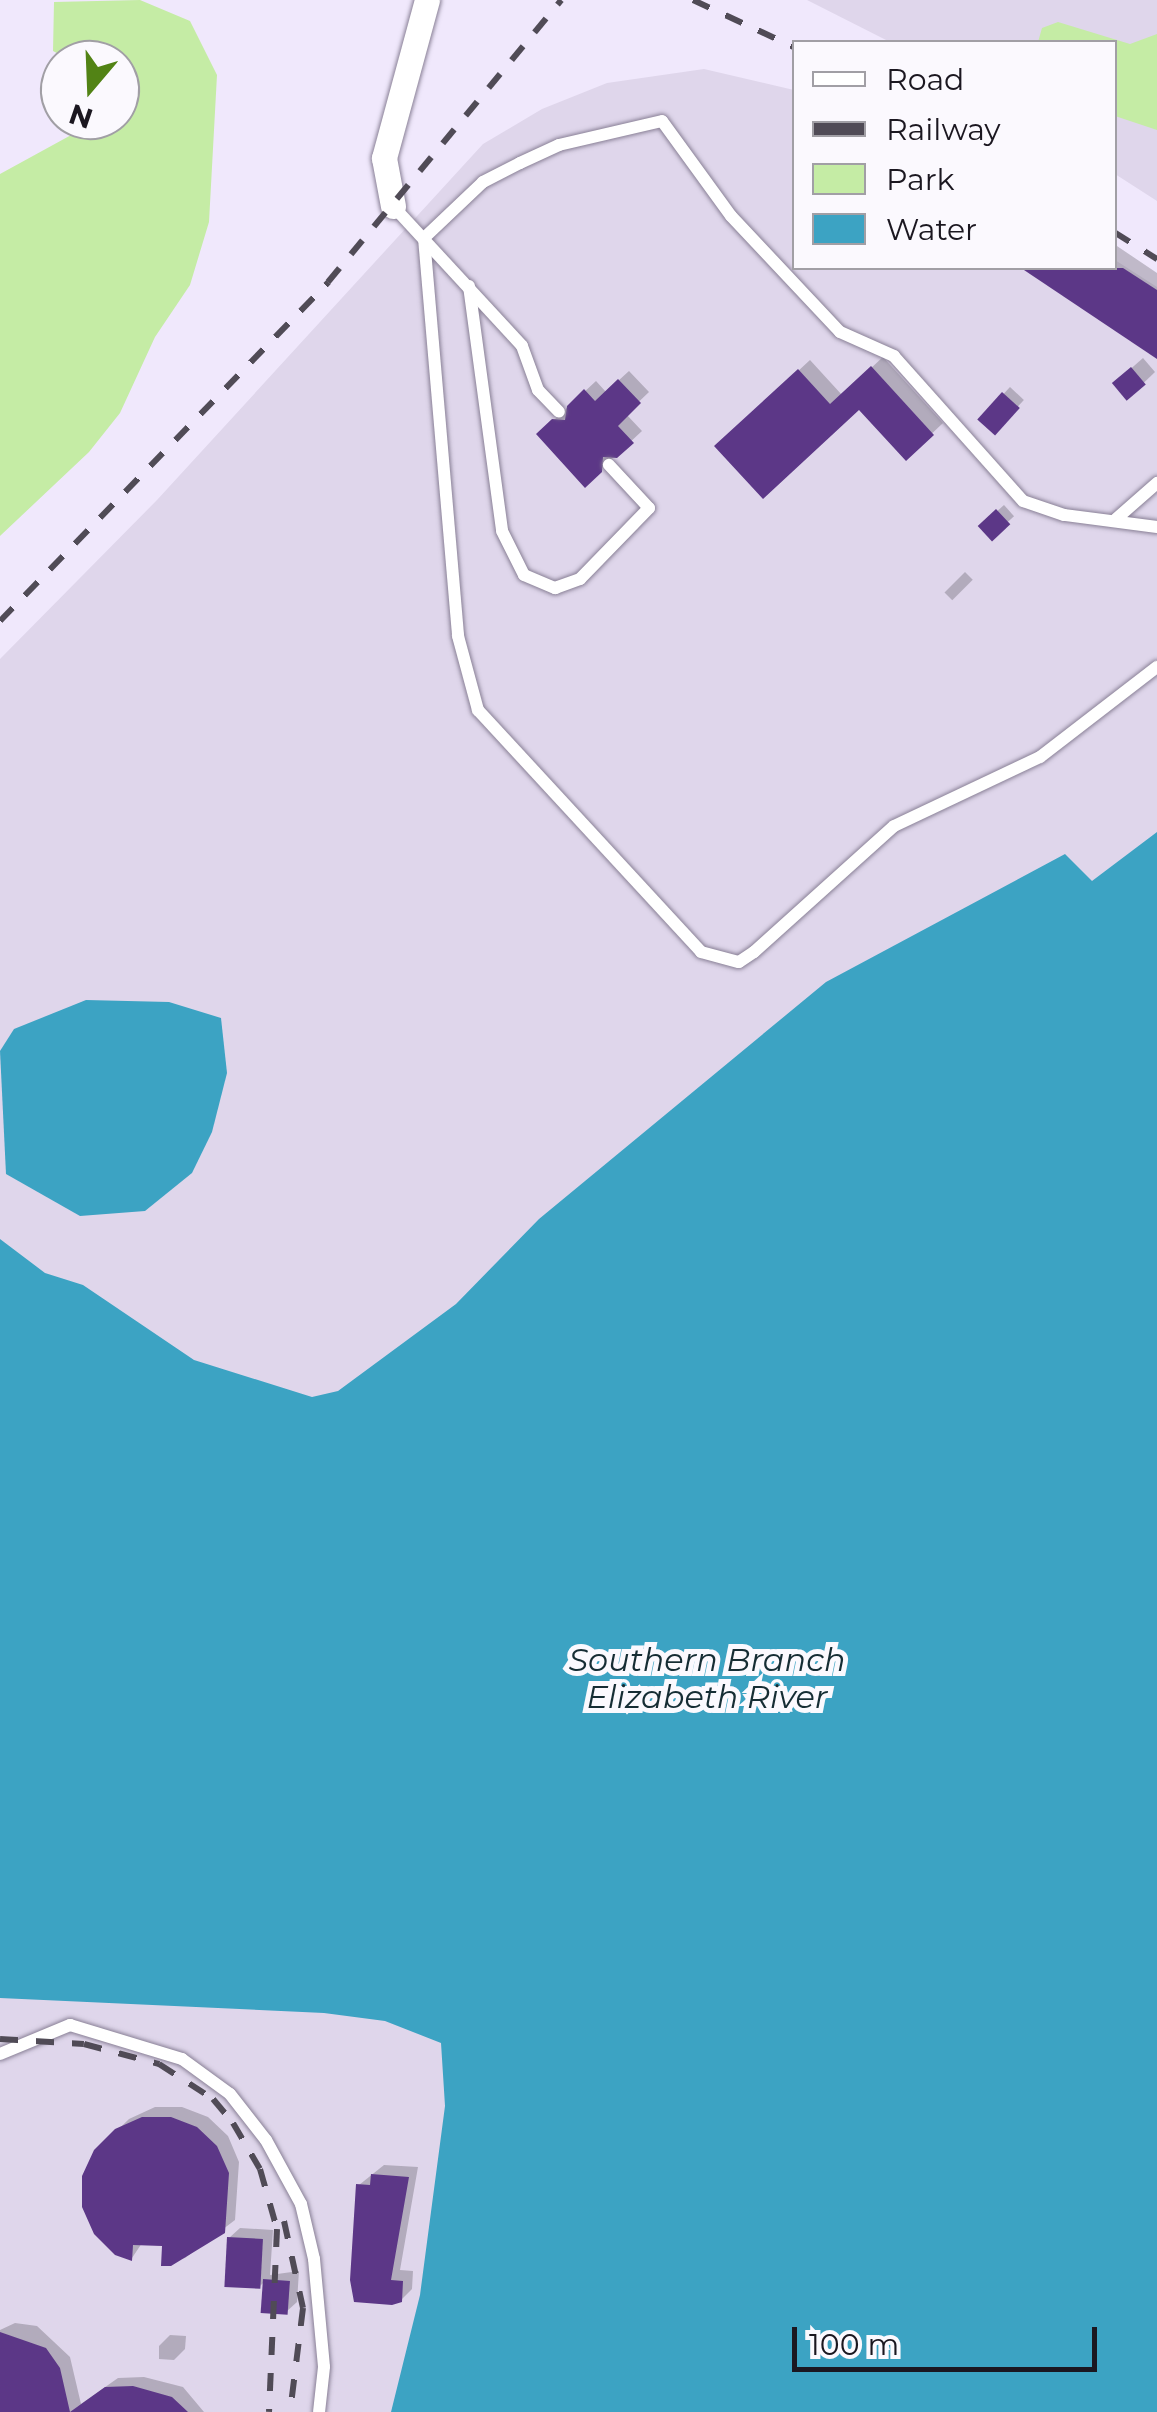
<!DOCTYPE html>
<html>
<head>
<meta charset="utf-8">
<style>
	body { margin:0 }
	#map { position:relative; width:1157px; height:2412px; overflow:hidden; background:#f0e8fc; font-family:Montserrat,sans-serif }
	div>[style] { position:absolute }
	[style*='--x'] { left:calc(var(--x)*1px); top:calc(var(--y)*1px); width:calc(var(--w)*1px); rotate:calc(var(--a)*1deg) }
	.industrial>* { inset:0; background:#dfd6eb }
	.green>* { inset:0; background:#c5eca5 }
	.water>* { inset:0; background:#3ca3c3 }
	.shadow>* { inset:0; background:#0003; transform-origin:0 0 }
	.building>* { inset:0; background:#5c3787; transform-origin:0 0 }
	.roads { filter:drop-shadow(0 0 2px #898096) drop-shadow(0 0 2px #898096) }
	.lane>* { height:12px; margin:-6px; padding:0 6px; transform-origin:6px; border-radius:6px; background:#fff }
	.street>* { height:25px; margin:-12.5px; padding:0 12.5px; transform-origin:12.5px; border-radius:12.5px; background:#fff }
	.rail>* { height:6px; margin-top:-3px; transform-origin:0; background:repeating-linear-gradient(90deg,#504b56 0 18px,transparent 0 36px) }
	span { translate:-50% -50%; white-space:nowrap; text-align:center; line-height:1.15; -webkit-text-stroke:10px #fbf9fe; paint-order:stroke }
	.water-label { font-size:32px; color:#162d34; font-style:italic }
	.legend { position:absolute; left:792px; top:40px; width:325px; height:230px; box-sizing:border-box; background:#fbf9fe; border:2px solid #a19fa5; margin:0; padding:12px 18px; list-style:none; font-size:30px; color:#1b1720 }
	.legend li { display:flex; align-items:center; gap:20px; height:50px }
	.legend b { width:50px; border:2px solid #a19fa5 }
	.north { position:absolute; left:40px; top:40px; width:100px; height:100px; box-sizing:border-box; background:#fbf9fe; border:2px solid #a19fa5; border-radius:50%; rotate:199deg; font-size:28px; font-weight:700; line-height:40px; text-align:center; color:#1b1720 }
	.north::after { content:''; display:block; margin:auto; width:35px; height:45px; background:#528315; clip-path:polygon(50% 0,100% 100%,50% 72%,0 100%) }
	.scale { position:absolute; left:792px; top:2327px; width:305px; height:45px; box-sizing:border-box; border:5px solid #1b1720; border-top:0; padding-left:12px; font-size:30px; line-height:35px; white-space:nowrap; color:#1b1720; -webkit-text-stroke:8px #fbf9fe; paint-order:stroke }
</style>
</head>
<body>
<div id="map">
	<div class="industrial">
		<i style="clip-path:polygon(807px 0,1157px 0,1157px 201px,1115px 174px,1114px 42px,890px 42px)"></i>
		<i style="clip-path:polygon(704px 69px,794px 90px,794px 268px,1114px 268px,1115px 260px,1157px 287px,1157px 952px,564px 1532px,197px 1374px,0 1260px,0 659px,157px 500px,483px 144px,542px 109px,607px 83px)"></i>
		<i style="clip-path:polygon(0 1984px,274px 1987px,529px 2057px,504px 2412px,0 2412px)"></i>
	</div>
	<div class="green">
		<i style="clip-path:polygon(140px 0,190px 21px,217px 75px,209px 222px,190px 285px,155px 337px,120px 413px,89px 452px,0 536px,0 174px,73px 134px,78px 120px,120px 120px,120px 60px,70px 60px,53px 51px,54px 2px)"></i>
		<i style="clip-path:polygon(1058px 22px,1130px 44px,1157px 34px,1157px 130px,1115px 116px,1114px 42px,1038px 42px,1042px 28px)"></i>
	</div>
	<div class="water">
		<i style="clip-path:polygon(1157px 832px,1157px 2412px,391px 2412px,420px 2295px,445px 2106px,441px 2043px,385px 2021px,324px 2013px,0 1998px,0 1239px,45px 1273px,83px 1285px,194px 1360px,312px 1397px,338px 1391px,456px 1304px,539px 1219px,826px 982px,1065px 854px,1092px 881px)"></i>
		<i style="clip-path:polygon(86px 1000px,169px 1002px,221px 1018px,227px 1073px,212px 1132px,192px 1173px,145px 1211px,80px 1216px,6px 1174px,0 1051px,14px 1029px)"></i>
	</div>
	<div class="shadow">
		<i style="clip-path:polygon(1114px 244px,1157px 273px,1157px 356px,1026px 268px,1114px 268px)"></i>
		<i style="clip-path:polygon(883px 357px,943px 423px,906px 458px,859px 407px,728px 436px,810px 360px,842px 395px)"></i>
		<i style="clip-path:polygon(1143px 358px,1155px 372px,1128px 398px,1126px 373px)"></i>
		<i style="clip-path:polygon(629px 371px,649px 392px,626px 414px,642px 431px,585px 484px,539px 434px,596px 381px,606px 392px)"></i>
		<i style="left:1010px;top:387px;width:19px;height:43px;rotate:43deg"></i>
		<i style="left:1004px;top:505px;width:15px;height:31px;rotate:48deg"></i>
		<i style="left:965px;top:572px;width:11px;height:29px;rotate:45deg"></i>
		<i style="clip-path:polygon(155px 2107px,182px 2107px,208px 2117px,228px 2136px,239px 2162px,235px 2220px,185px 2258px,163px 2263px,164px 2244px,142px 2243px,132px 2258px,96px 2151px,129px 2119px)"></i>
		<i style="clip-path:polygon(384px 2165px,418px 2167px,400px 2270px,413px 2271px,412px 2289px,401px 2300px,356px 2299px,359px 2185px)"></i>
		<i style="clip-path:polygon(240px 2228px,273px 2230px,270px 2275px,299px 2271px,297px 2302px,286px 2312px,266px 2280px,260px 2286px,229px 2238px)"></i>
		<i style="clip-path:polygon(15px 2323px,37px 2326px,70px 2357px,81px 2404px,118px 2378px,144px 2377px,183px 2387px,204px 2412px,0 2412px,0 2330px)"></i>
		<i style="clip-path:polygon(170px 2335px,186px 2336px,185px 2349px,174px 2360px,159px 2359px,159px 2346px)"></i>
	</div>
	<div class="building">
		<i style="clip-path:polygon(1021px 268px,1123px 268px,1157px 290px,1157px 359px)"></i>
		<i style="clip-path:polygon(871px 366px,934px 435px,906px 461px,859px 410px,763px 499px,714px 446px,798px 369px,830px 404px)"></i>
		<i style="left:1131px;top:367px;width:23px;height:25px;rotate:50deg"></i>
		<i style="clip-path:polygon(618px 379px,641px 403px,618px 426px,634px 443px,617px 458px,603px 457px,602px 472px,585px 488px,536px 434px,552px 419px,565px 420px,567px 406px,584px 389px,595px 401px)"></i>
		<i style="left:1002px;top:392px;width:24px;height:37px;rotate:42deg"></i>
		<i style="left:996px;top:509px;width:21px;height:25px;rotate:47deg"></i>
		<i style="clip-path:polygon(142px 2117px,171px 2117px,197px 2127px,217px 2146px,229px 2173px,225px 2233px,171px 2266px,161px 2266px,162px 2246px,133px 2245px,132px 2261px,115px 2255px,94px 2234px,82px 2207px,82px 2176px,94px 2150px,115px 2129px)"></i>
		<i style="clip-path:polygon(371px 2174px,409px 2177px,391px 2280px,403px 2281px,402px 2302px,392px 2305px,354px 2302px,350px 2280px,356px 2184px,370px 2185px)"></i>
		<i style="left:227px;top:2237px;width:36px;height:50px;rotate:3deg"></i>
		<i style="left:263px;top:2279px;width:27px;height:34px;rotate:4deg"></i>
		<i style="clip-path:polygon(0 2332px,46px 2348px,60px 2368px,70px 2412px,105px 2387px,133px 2386px,172px 2397px,188px 2412px,0 2412px)"></i>
	</div>
	<div class="roads">
		<div class="lane">
			<i style="--x:393;--y:206;--w:190;--a:47.3"></i>
			<i style="--x:522;--y:346;--w:47;--a:70"></i>
			<i style="--x:538;--y:390;--w:30;--a:46"></i>
			<i style="--x:469;--y:286;--w:247;--a:82.3"></i>
			<i style="--x:502;--y:531;--w:49;--a:63.4"></i>
			<i style="--x:524;--y:575;--w:34;--a:23"></i>
			<i style="--x:555;--y:588;--w:27;--a:-20"></i>
			<i style="--x:580;--y:579;--w:99;--a:-45.8"></i>
			<i style="--x:649;--y:508;--w:59;--a:-132.9"></i>
			<i style="--x:1116;--y:519;--w:55;--a:-41.3"></i>
			<i style="--x:1157;--y:527;--w:94;--a:-172.6"></i>
			<i style="--x:1064;--y:515;--w:43;--a:-161.1"></i>
			<i style="--x:1023;--y:501;--w:194;--a:-131.7"></i>
			<i style="--x:894;--y:356;--w:59;--a:-156"></i>
			<i style="--x:840;--y:332;--w:159;--a:-133.2"></i>
			<i style="--x:731;--y:216;--w:117;--a:-126"></i>
			<i style="--x:662;--y:121;--w:106;--a:166.9"></i>
			<i style="--x:559;--y:145;--w:43;--a:155.2"></i>
			<i style="--x:520;--y:163;--w:42;--a:152.8"></i>
			<i style="--x:483;--y:182;--w:81;--a:136.5"></i>
			<i style="--x:424;--y:238;--w:399;--a:85.1"></i>
			<i style="--x:458;--y:636;--w:77;--a:74.9"></i>
			<i style="--x:478;--y:710;--w:329;--a:47.3"></i>
			<i style="--x:701;--y:952;--w:39;--a:15"></i>
			<i style="--x:739;--y:962;--w:18;--a:-34"></i>
			<i style="--x:754;--y:952;--w:188;--a:-42"></i>
			<i style="--x:894;--y:826;--w:161;--a:-25.3"></i>
			<i style="--x:1040;--y:757;--w:148;--a:-37.6"></i>
			<i style="--x:0;--y:2054;--w:76;--a:-22.5"></i>
			<i style="--x:70;--y:2025;--w:117;--a:16.9"></i>
			<i style="--x:182;--y:2059;--w:59;--a:36.1"></i>
			<i style="--x:230;--y:2094;--w:58;--a:52"></i>
			<i style="--x:266;--y:2140;--w:73;--a:61.3"></i>
			<i style="--x:301;--y:2204;--w:57;--a:76.7"></i>
			<i style="--x:314;--y:2259;--w:108;--a:84.7"></i>
			<i style="--x:324;--y:2367;--w:45;--a:96.3"></i>
		</div>
		<div class="street">
			<i style="--x:393;--y:206;--w:49;--a:-100.6"></i>
			<i style="--x:384;--y:158;--w:164;--a:-74.8"></i>
		</div>
	</div>
	<div class="rail">
		<i style="--x:693;--y:0;--w:111;--a:25"></i>
		<i style="--x:1114;--y:232;--w:51;--a:32.1"></i>
		<i style="--x:0;--y:621;--w:472;--a:-45.9"></i>
		<i style="--x:328;--y:282;--w:366;--a:-50.4"></i>
		<i style="--x:0;--y:2039;--w:84;--a:3.4"></i>
		<i style="--x:84;--y:2044;--w:78;--a:14.9"></i>
		<i style="--x:159;--y:2064;--w:64;--a:32.9"></i>
		<i style="--x:213;--y:2099;--w:31;--a:50"></i>
		<i style="--x:233;--y:2123;--w:53;--a:59.6"></i>
		<i style="--x:260;--y:2169;--w:62;--a:74.2"></i>
		<i style="--x:277;--y:2229;--w:183;--a:92.5"></i>
		<i style="--x:284;--y:2221;--w:89;--a:77.7"></i>
		<i style="--x:303;--y:2308;--w:105;--a:97.1"></i>
	</div>
	<div class="water-label">
		<span style="left:707px;top:1679px">Southern Branch<br>Elizabeth River</span>
	</div>
	<ul class="legend">
	<li><b style="height:12px;background:#fff"></b>Road</li>
	<li><b style="height:12px;background:#504b56"></b>Railway</li>
	<li><b style="height:28px;background:#c5eca5"></b>Park</li>
	<li><b style="height:28px;background:#3ca3c3"></b>Water</li>
	</ul>
	<div class="north">N</div>
	<div class="scale">100 m</div>
</div>
</body>
</html>
